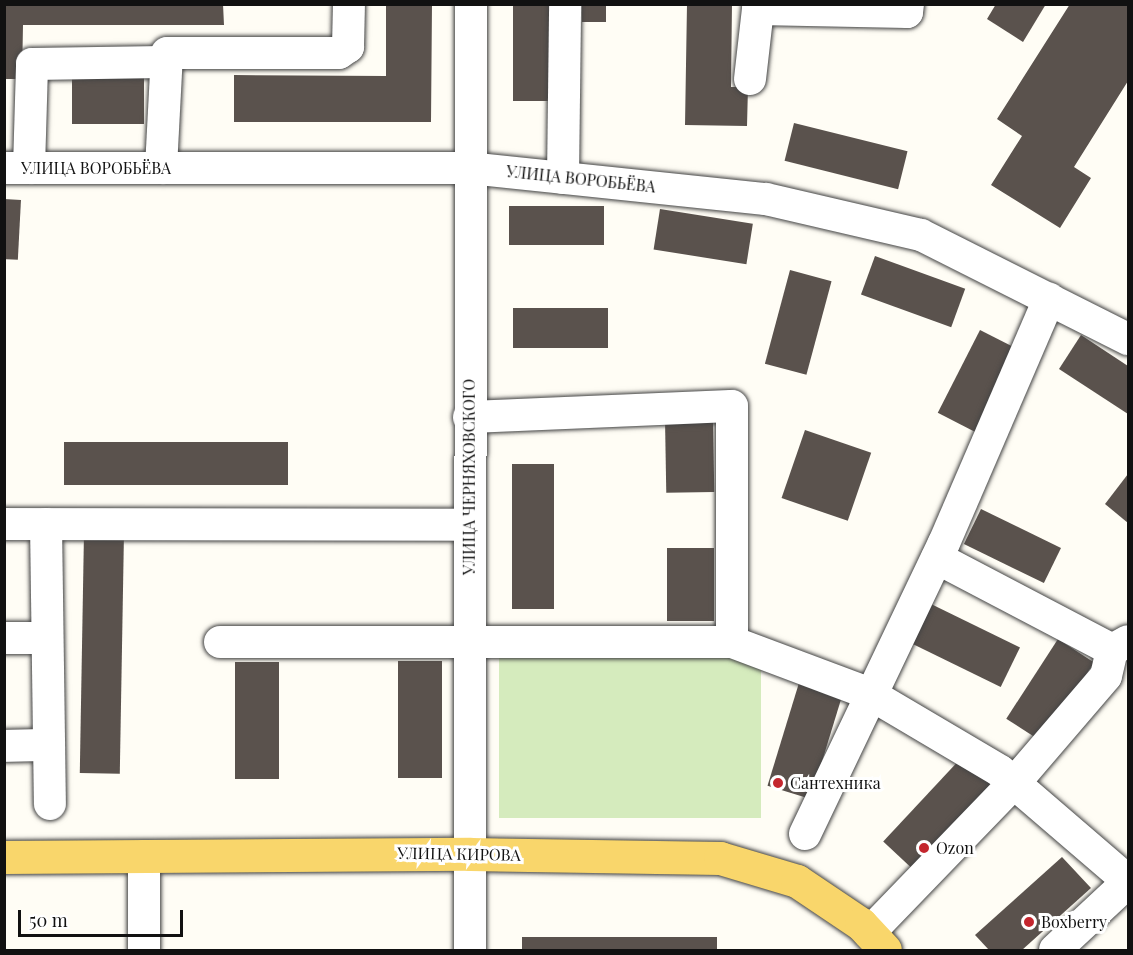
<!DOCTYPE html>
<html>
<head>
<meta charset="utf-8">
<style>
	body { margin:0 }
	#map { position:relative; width:1133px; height:955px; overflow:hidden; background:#fffdf5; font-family:"Playfair Display",serif }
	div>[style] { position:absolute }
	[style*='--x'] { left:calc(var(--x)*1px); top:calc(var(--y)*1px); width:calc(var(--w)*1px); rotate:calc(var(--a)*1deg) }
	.green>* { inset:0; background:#d5ebbd; transform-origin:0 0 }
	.building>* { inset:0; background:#5a524d; transform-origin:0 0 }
	.roads { filter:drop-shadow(0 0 2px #444) drop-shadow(0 0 2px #444) }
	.minor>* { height:32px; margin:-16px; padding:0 16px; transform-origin:16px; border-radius:16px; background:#fff }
	.major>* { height:33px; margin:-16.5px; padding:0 16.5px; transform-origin:16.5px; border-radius:16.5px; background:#f9d66b }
	.dots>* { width:16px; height:16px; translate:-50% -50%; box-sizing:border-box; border:3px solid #fff; border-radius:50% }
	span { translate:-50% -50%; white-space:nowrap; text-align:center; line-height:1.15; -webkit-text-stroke:6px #fff; paint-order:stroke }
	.street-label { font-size:16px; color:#111 }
	.poi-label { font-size:16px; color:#111 }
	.left { translate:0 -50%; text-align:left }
	.frame { position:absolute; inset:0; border:6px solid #111; pointer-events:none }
	.scale { position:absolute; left:18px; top:910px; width:165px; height:27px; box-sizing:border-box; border:3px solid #111; border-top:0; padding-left:8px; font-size:18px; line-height:21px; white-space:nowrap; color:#111; -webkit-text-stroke:4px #fff; paint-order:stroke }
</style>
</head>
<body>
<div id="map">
	<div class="green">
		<i style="left:499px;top:654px;width:262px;height:164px"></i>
	</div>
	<div class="building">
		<i style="clip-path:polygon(4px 4px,223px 4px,224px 25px,23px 25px,22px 79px,4px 79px)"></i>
		<i style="clip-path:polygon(386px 4px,432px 4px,431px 122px,234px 122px,234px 75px,386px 76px)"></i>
		<i style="left:513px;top:4px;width:45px;height:97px"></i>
		<i style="left:582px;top:4px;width:24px;height:18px"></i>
		<i style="clip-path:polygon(687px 4px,732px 4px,731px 87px,748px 87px,747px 126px,685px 125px)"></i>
		<i style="clip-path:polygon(996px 4px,1046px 4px,1023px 42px,987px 19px)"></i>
		<i style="clip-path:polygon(1070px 4px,1128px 4px,1128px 81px,1074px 167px,1091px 178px,1060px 228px,991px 185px,1022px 136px,997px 119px)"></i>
		<i style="left:72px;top:75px;width:72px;height:49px"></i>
		<i style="left:794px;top:123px;width:117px;height:39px;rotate:14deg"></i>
		<i style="left:4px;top:199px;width:17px;height:60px;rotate:3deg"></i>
		<i style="left:509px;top:206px;width:95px;height:39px"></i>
		<i style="left:660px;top:209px;width:94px;height:41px;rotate:9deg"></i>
		<i style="left:875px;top:256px;width:96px;height:41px;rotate:20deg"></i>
		<i style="left:790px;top:270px;width:43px;height:97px;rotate:15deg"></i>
		<i style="left:513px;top:308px;width:95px;height:40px"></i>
		<i style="left:980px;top:330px;width:42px;height:93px;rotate:27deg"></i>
		<i style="clip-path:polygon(1081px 335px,1128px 366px,1128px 414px,1059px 369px)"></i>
		<i style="left:713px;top:419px;width:73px;height:48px;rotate:89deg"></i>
		<i style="left:805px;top:430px;width:70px;height:72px;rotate:19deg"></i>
		<i style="left:64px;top:442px;width:224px;height:43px"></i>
		<i style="left:512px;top:464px;width:42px;height:145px"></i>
		<i style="clip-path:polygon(1128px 474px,1128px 523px,1105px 504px)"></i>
		<i style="left:981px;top:509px;width:89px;height:39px;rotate:26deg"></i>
		<i style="left:84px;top:532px;width:40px;height:241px;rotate:1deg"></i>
		<i style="left:667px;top:548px;width:47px;height:73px"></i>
		<i style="left:931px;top:604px;width:99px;height:44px;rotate:26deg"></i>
		<i style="left:1058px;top:639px;width:43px;height:95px;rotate:33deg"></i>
		<i style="left:398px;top:661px;width:44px;height:117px"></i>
		<i style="left:235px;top:662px;width:44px;height:117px"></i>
		<i style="left:802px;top:673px;width:45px;height:118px;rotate:17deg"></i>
		<i style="left:963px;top:756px;width:45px;height:117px;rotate:43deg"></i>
		<i style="clip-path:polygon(1062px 857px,1091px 888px,1022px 950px,989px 950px,975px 935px)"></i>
		<i style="left:522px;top:937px;width:195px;height:13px"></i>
	</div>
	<div class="roads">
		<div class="minor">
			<i style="--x:750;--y:79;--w:70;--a:-83.5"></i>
			<i style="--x:758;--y:9;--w:149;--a:1.2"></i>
			<i style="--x:907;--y:12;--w:8;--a:-83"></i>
			<i style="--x:4;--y:168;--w:465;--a:0"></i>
			<i style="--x:469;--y:168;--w:299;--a:6"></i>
			<i style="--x:766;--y:199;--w:159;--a:13.1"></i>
			<i style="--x:921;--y:235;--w:232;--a:26.7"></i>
			<i style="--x:29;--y:168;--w:104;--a:-88.3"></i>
			<i style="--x:32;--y:64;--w:131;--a:-0.9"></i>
			<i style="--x:161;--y:168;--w:115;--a:-87"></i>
			<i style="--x:167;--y:53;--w:172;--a:0"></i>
			<i style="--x:339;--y:53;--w:11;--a:-34"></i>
			<i style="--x:348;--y:47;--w:43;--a:-88.7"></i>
			<i style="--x:563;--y:178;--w:174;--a:-89.3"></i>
			<i style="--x:469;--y:417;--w:263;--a:-2.4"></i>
			<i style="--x:732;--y:406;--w:236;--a:90"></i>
			<i style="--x:4;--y:524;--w:466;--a:0.1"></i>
			<i style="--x:46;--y:524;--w:280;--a:89.2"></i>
			<i style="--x:937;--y:558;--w:198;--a:27.7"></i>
			<i style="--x:1112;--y:650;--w:18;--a:-29"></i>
			<i style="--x:4;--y:638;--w:43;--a:0"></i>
			<i style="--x:220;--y:642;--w:512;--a:0"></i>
			<i style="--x:732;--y:642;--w:147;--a:20.6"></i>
			<i style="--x:870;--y:694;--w:151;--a:30.6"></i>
			<i style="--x:1000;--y:771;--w:169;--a:40.7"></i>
			<i style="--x:4;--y:746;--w:45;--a:-1.3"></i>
			<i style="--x:805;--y:834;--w:322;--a:-64.5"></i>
			<i style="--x:944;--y:543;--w:266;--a:-66.7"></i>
			<i style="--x:144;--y:856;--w:94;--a:90"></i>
			<i style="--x:869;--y:933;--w:211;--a:-46"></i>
			<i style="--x:1016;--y:781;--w:138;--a:-49.4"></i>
			<i style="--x:1106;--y:676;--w:27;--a:-77"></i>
			<i style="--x:470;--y:950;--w:946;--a:-89.94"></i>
			<i style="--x:1055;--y:950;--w:100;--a:-43"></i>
		</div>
		<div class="major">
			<i style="--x:4;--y:857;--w:466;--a:-0.4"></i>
			<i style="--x:470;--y:854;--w:250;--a:0.9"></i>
			<i style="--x:720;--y:858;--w:80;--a:16.6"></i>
			<i style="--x:797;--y:881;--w:77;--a:33.9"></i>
			<i style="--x:861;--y:924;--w:35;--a:47"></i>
		</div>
	</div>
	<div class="dots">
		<i style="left:778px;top:783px;background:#c4262e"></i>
		<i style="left:924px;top:848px;background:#c4262e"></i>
		<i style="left:1029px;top:922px;background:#c4262e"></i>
	</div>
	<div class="street-label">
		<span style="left:96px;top:168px">УЛИЦА ВОРОБЬЁВА</span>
		<span style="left:581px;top:179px;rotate:6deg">УЛИЦА ВОРОБЬЁВА</span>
		<span style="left:469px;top:477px;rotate:-90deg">УЛИЦА ЧЕРНЯХОВСКОГО</span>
		<span style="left:459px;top:854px;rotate:1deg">УЛИЦА КИРОВА</span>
	</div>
	<div class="poi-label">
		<span class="left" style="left:790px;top:783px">Сантехника</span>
		<span class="left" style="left:936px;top:848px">Ozon</span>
		<span class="left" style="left:1041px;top:922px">Boxberry</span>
	</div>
	<div class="frame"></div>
	<div class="scale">50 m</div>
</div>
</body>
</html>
